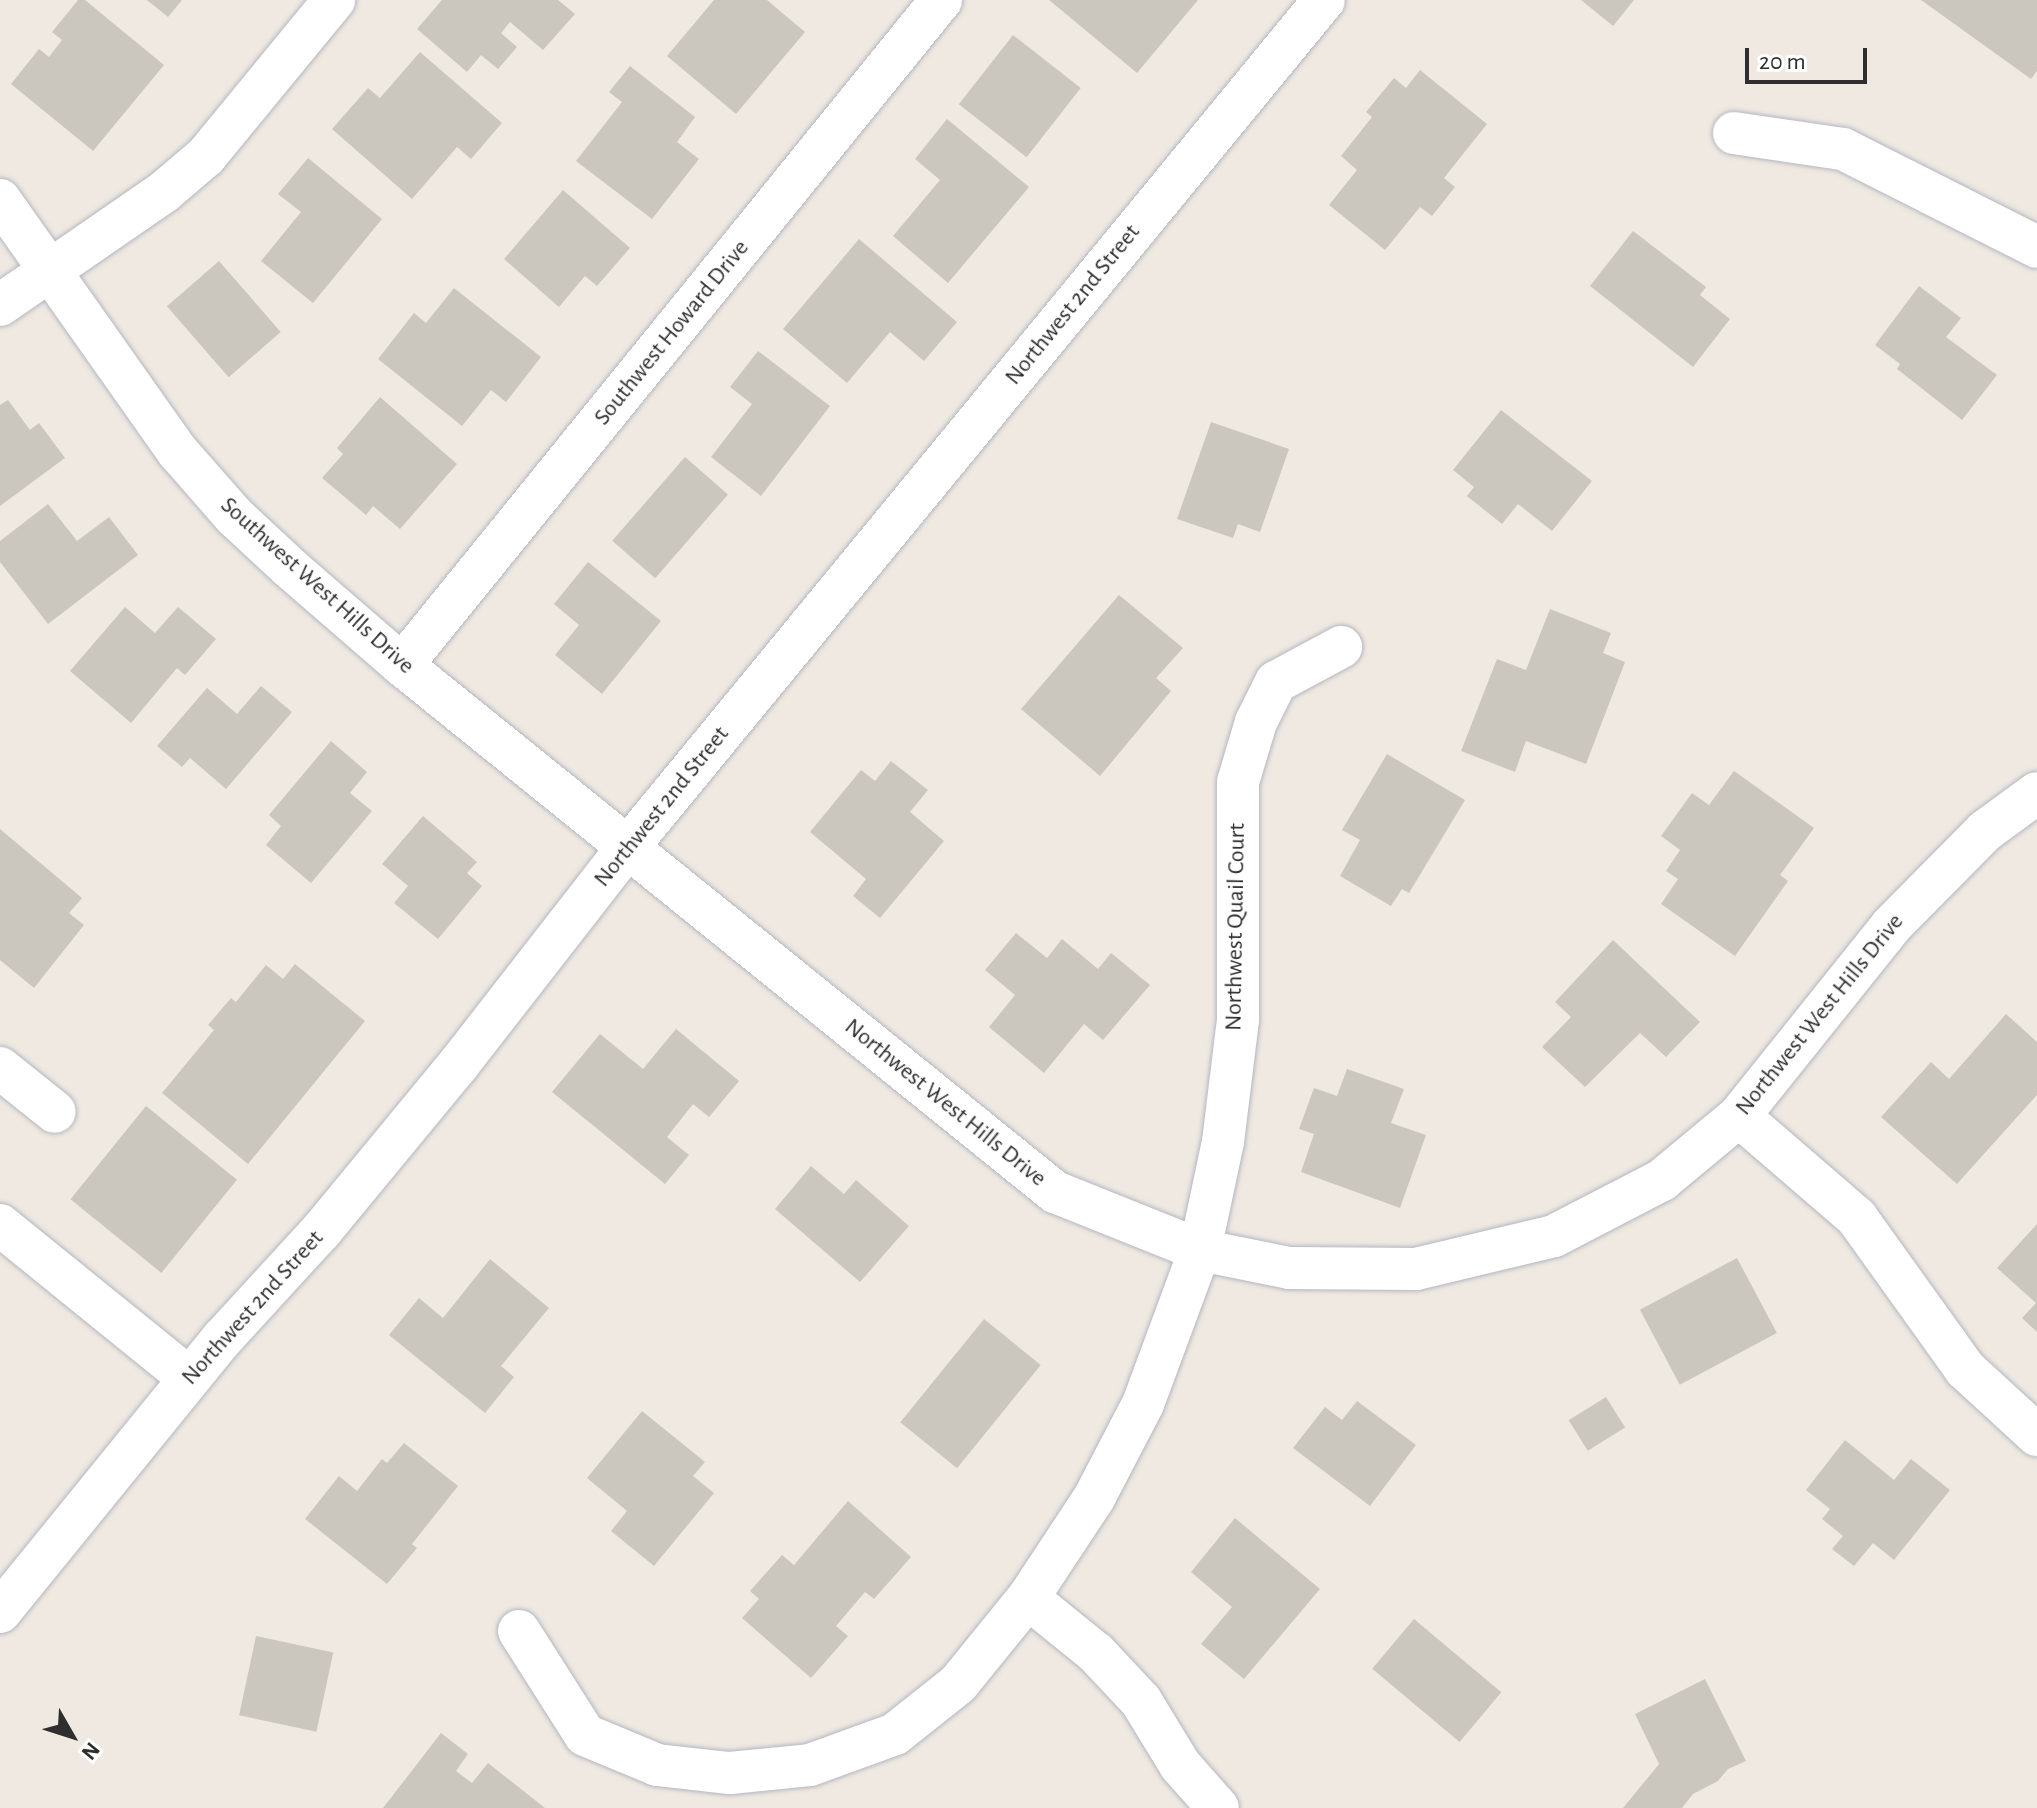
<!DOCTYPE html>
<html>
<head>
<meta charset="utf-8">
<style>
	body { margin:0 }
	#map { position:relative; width:2037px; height:1808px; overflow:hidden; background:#efe9e1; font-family:"Alegreya Sans",sans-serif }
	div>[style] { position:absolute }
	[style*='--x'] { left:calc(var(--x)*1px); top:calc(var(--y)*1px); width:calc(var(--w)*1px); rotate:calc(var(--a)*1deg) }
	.building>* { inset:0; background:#cbc7bf; transform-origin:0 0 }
	.roads { filter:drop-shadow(0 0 2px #b4b7c1) drop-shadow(0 0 2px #b4b7c1) }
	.minor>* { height:42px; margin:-21px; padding:0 21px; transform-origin:21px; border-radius:21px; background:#fff }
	span { translate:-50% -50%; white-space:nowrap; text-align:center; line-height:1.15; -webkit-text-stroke:6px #fff; paint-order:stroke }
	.street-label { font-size:24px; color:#2e2e2e }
	.north { position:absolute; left:32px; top:1696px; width:80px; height:80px; -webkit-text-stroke:6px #fff; paint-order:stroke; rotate:129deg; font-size:22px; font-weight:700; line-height:32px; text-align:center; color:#2e2e2e }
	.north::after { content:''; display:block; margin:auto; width:28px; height:36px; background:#2e2e2e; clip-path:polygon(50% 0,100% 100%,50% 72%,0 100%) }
	.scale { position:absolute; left:1745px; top:48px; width:122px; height:36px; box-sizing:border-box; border:4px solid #2e2e2e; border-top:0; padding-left:10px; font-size:24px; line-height:28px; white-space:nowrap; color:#2e2e2e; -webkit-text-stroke:6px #fff; paint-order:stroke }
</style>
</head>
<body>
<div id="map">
	<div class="building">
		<i style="clip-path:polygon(78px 0,85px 0,164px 65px,93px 151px,11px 84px,39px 49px,49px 57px,62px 40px,52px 32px)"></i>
		<i style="clip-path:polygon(147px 0,182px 0,168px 17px)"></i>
		<i style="clip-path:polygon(442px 0,558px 0,575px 14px,543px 50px,510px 22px,501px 33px,517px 47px,498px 69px,481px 55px,467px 72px,417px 29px)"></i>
		<i style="clip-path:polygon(714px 0,767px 0,805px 32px,736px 114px,667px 56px)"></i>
		<i style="clip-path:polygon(1049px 0,1198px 0,1137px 73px)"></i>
		<i style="clip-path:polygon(1581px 0,1634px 0,1613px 26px)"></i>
		<i style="clip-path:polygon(1921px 0,2037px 0,2037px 71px,2031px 79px)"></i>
		<i style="left:1013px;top:35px;width:86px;height:88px;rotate:38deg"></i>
		<i style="clip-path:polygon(420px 52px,502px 123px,471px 159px,457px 147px,412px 199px,332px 129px,368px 88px,380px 98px)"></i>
		<i style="clip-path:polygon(630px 66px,695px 117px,677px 142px,699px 159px,652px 219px,576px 161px,622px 102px,609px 92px)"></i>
		<i style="clip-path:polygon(1420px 70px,1487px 124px,1444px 178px,1455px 187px,1432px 216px,1420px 207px,1385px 250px,1329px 205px,1357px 170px,1341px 156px,1372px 117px,1366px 112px,1394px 78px,1406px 88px)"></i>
		<i style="clip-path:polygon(947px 119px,1029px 187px,948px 283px,893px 236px,940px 180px,915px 159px)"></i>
		<i style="clip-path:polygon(308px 158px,382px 219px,313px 303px,261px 261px,301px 212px,278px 194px)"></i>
		<i style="clip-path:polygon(563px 190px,630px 248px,597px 286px,585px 276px,559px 307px,504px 259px)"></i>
		<i style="clip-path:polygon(1633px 231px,1706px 287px,1700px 295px,1730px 319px,1693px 367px,1590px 286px)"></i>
		<i style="clip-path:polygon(859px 239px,957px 322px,924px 361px,890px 332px,847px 383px,783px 329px)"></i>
		<i style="left:219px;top:261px;width:94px;height:69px;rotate:49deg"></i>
		<i style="clip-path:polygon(1919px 286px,1961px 318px,1946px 337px,1997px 375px,1962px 420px,1897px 369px,1900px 364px,1875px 345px)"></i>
		<i style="clip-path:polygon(454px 288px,541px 357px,506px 402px,491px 390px,462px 426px,378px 359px,414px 313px,426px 323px)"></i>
		<i style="clip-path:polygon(758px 351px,830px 406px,761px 496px,711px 457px,752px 404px,730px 387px)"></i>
		<i style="clip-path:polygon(380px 397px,457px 464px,400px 529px,373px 506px,366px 515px,322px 478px,343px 454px,337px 448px)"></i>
		<i style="clip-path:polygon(8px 400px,30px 430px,39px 423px,65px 458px,0 506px,0 405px)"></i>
		<i style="clip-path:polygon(1501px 410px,1592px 481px,1552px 531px,1518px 504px,1502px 524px,1467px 496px,1474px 487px,1453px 470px)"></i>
		<i style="clip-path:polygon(1211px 422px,1289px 449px,1260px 532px,1238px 524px,1233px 538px,1177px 519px)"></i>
		<i style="left:685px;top:457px;width:57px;height:111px;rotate:41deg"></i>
		<i style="clip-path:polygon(48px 504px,77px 541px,109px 517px,138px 555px,48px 624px,0 562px,0 541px)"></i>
		<i style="clip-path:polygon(588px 562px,661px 621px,602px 694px,555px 655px,579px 625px,554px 604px)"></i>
		<i style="clip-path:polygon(1119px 595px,1183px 648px,1156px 678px,1171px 691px,1100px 776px,1021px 709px)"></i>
		<i style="clip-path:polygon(125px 607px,155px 633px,178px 607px,216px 639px,185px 675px,177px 668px,131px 723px,70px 671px)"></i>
		<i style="clip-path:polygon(1550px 609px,1611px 633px,1603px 653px,1625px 662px,1586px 764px,1526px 741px,1515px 772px,1461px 751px,1497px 659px,1526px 670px)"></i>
		<i style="clip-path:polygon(261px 686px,292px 712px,226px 789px,190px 758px,182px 767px,157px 746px,207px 688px,237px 714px)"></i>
		<i style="clip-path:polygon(331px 741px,367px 772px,350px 793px,372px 811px,311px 883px,266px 845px,281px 826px,269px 815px)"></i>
		<i style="clip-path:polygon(1387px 754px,1465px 800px,1409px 893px,1402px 889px,1391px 906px,1340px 876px,1360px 840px,1342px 830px)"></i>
		<i style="clip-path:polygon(891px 761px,928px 790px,910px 812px,944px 841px,880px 918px,853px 896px,866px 879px,810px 832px,861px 770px,875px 781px)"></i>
		<i style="clip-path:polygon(1734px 771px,1814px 828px,1780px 875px,1788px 881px,1735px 956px,1661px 904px,1678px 879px,1666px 871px,1680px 850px,1661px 836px,1692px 793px,1709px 805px)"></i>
		<i style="clip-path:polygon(423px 816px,477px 862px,467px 873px,482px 886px,438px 939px,394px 903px,408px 886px,382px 864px)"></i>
		<i style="clip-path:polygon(0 829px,82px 898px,69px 913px,84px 925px,34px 988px,0 960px)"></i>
		<i style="clip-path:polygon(1016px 933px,1047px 958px,1062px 939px,1098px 969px,1111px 953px,1150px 985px,1103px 1040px,1084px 1024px,1044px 1073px,989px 1027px,1015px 995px,985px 970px)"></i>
		<i style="clip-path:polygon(1613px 940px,1700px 1022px,1666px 1057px,1640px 1033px,1585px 1087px,1542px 1047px,1571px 1017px,1555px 1002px)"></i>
		<i style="clip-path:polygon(295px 964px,365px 1021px,248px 1164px,162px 1093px,214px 1030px,208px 1025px,231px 998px,236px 1002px,266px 965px,283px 979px)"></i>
		<i style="clip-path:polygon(2006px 1014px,2037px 1042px,2037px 1095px,1957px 1184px,1881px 1117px,1931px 1062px,1949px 1079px)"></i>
		<i style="clip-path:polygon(676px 1029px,739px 1081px,709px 1117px,693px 1104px,667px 1137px,689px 1155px,665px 1184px,552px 1092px,600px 1034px,643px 1069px)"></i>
		<i style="clip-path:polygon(1347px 1069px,1404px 1089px,1391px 1123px,1426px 1135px,1400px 1208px,1301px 1172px,1314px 1134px,1299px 1129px,1314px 1088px,1337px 1096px)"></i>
		<i style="left:146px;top:1106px;width:117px;height:120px;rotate:39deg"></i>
		<i style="clip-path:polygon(811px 1166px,844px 1194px,856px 1180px,909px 1226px,860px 1282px,775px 1209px)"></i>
		<i style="clip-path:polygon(2037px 1224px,2037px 1332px,2022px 1318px,2036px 1303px,1997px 1268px)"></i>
		<i style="left:1737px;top:1258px;width:85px;height:110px;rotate:62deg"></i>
		<i style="clip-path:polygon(490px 1259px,549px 1308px,501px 1366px,514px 1377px,485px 1413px,389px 1335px,419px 1298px,443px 1318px)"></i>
		<i style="left:984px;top:1319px;width:73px;height:133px;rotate:39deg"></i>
		<i style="left:1606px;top:1397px;width:36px;height:44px;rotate:58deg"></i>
		<i style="clip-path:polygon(1357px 1401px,1416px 1445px,1370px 1506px,1293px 1448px,1325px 1407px,1342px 1420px)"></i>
		<i style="clip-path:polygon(642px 1411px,705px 1462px,693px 1476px,714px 1493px,654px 1566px,611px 1531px,627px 1511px,587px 1478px)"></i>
		<i style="clip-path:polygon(1845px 1440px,1894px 1480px,1911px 1459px,1950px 1490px,1894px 1560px,1873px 1543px,1854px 1566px,1832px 1549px,1843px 1536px,1822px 1519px,1830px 1509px,1806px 1490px)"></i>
		<i style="clip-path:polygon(404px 1443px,458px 1486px,412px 1544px,417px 1548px,387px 1584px,305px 1519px,339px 1476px,357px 1491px,382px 1459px,387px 1463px)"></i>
		<i style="clip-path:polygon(848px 1501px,911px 1557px,874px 1599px,865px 1592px,836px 1626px,848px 1636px,811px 1678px,742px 1618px,759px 1599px,750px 1591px,782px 1555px,794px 1565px)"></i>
		<i style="clip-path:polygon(1235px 1518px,1320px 1589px,1244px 1679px,1201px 1644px,1232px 1607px,1191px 1572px)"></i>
		<i style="left:1414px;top:1619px;width:114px;height:65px;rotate:40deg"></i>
		<i style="left:256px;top:1636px;width:79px;height:81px;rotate:12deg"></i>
		<i style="clip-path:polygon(1705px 1679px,1746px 1761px,1728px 1769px,1718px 1781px,1693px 1794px,1682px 1808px,1623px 1808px,1659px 1764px,1635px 1714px)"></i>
		<i style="clip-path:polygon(441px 1733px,468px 1754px,456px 1771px,472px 1783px,488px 1763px,545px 1808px,383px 1808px)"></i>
	</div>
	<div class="roads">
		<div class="minor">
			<i style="--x:1734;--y:133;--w:110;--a:8.4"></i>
			<i style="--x:1843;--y:149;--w:217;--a:26.8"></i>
			<i style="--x:0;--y:200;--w:309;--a:54.8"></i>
			<i style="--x:178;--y:452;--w:85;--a:48.8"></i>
			<i style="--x:234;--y:516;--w:76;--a:42.9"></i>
			<i style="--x:290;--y:568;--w:148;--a:40.9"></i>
			<i style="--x:402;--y:665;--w:839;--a:38.91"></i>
			<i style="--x:1055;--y:1192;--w:156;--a:21.8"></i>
			<i style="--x:1200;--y:1250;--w:91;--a:11.4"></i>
			<i style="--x:1289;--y:1268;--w:127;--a:0.5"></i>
			<i style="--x:1416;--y:1269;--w:142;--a:-13.4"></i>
			<i style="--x:1554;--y:1236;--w:122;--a:-27.4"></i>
			<i style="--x:1662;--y:1180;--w:100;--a:-39.7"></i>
			<i style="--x:1739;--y:1116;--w:243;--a:-51.3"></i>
			<i style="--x:1891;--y:926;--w:134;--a:-45.3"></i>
			<i style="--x:1985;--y:831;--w:64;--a:-36.2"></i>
			<i style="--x:0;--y:305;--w:201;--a:-34.6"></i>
			<i style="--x:165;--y:191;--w:54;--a:-40.5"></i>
			<i style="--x:206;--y:156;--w:202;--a:-50.6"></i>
			<i style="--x:402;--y:665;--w:856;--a:-50.97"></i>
			<i style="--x:0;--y:1068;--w:70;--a:38.7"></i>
			<i style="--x:1739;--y:1116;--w:156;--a:40.8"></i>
			<i style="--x:1857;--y:1218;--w:186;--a:54.4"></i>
			<i style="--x:1965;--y:1369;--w:98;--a:42.5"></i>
			<i style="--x:0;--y:1225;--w:243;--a:39"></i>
			<i style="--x:1028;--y:1598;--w:87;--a:39"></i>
			<i style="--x:1096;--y:1653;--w:66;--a:46.8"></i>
			<i style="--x:1141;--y:1701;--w:75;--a:58.6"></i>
			<i style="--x:1180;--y:1765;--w:57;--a:48.5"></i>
			<i style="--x:0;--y:1612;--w:352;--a:-50.9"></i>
			<i style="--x:222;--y:1339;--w:148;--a:-47.5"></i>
			<i style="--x:322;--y:1230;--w:214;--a:-50.5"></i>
			<i style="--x:458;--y:1065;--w:276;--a:-52.1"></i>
			<i style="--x:628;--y:847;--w:1096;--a:-50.59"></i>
			<i style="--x:519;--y:1631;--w:123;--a:57.6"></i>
			<i style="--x:585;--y:1735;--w:78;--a:22.6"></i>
			<i style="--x:657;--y:1765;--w:73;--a:6.3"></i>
			<i style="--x:730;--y:1773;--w:80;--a:-5.7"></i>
			<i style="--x:810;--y:1765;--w:90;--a:-20"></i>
			<i style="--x:895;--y:1734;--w:80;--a:-38.4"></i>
			<i style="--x:958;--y:1684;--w:111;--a:-50.9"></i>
			<i style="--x:1028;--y:1598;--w:120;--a:-56.6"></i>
			<i style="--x:1094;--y:1498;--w:106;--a:-62.5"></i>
			<i style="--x:1143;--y:1404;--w:164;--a:-69.7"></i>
			<i style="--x:1200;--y:1250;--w:110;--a:-78"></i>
			<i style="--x:1223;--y:1142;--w:123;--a:-83"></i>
			<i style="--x:1238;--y:1020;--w:238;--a:-90"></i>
			<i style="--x:1238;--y:782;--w:63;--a:-73.3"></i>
			<i style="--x:1256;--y:722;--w:45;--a:-63.4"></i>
			<i style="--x:1276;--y:682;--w:74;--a:-28.3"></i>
		</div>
	</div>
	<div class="street-label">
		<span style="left:1073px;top:305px;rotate:-51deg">Northwest 2nd Street</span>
		<span style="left:672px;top:333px;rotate:-51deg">Southwest Howard Drive</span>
		<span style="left:317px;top:586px;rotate:42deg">Southwest West Hills Drive</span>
		<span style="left:662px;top:807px;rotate:-51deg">Northwest 2nd Street</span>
		<span style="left:1236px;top:927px;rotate:-89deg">Northwest Quail Court</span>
		<span style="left:1820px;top:1015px;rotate:-51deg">Northwest West Hills Drive</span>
		<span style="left:945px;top:1103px;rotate:39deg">Northwest West Hills Drive</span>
		<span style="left:253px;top:1308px;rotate:-48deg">Northwest 2nd Street</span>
	</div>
	<div class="north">N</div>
	<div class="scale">20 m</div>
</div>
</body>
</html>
